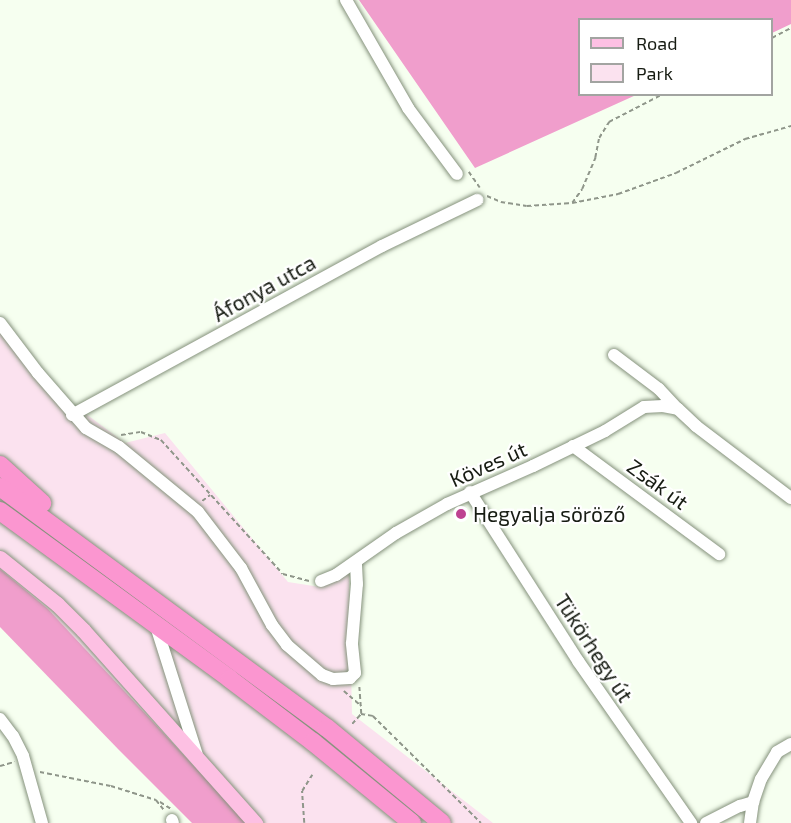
<!DOCTYPE html>
<html>
<head>
<meta charset="utf-8">
<style>
	body { margin:0 }
	#map { position:relative; width:791px; height:823px; overflow:hidden; background:#f6fff0; font-family:"Exo 2",sans-serif }
	div>[style] { position:absolute }
	[style*='--x'] { left:calc(var(--x)*1px); top:calc(var(--y)*1px); width:calc(var(--w)*1px); rotate:calc(var(--a)*1deg) }
	.green>* { inset:0; background:#fbe2ef }
	.forest>* { inset:0; background:#f09ecc }
	.path>* { height:1.5px; margin-top:-0.75px; transform-origin:0; background:repeating-linear-gradient(90deg,#8f968a 0 4.5px,transparent 0 7.5px) }
	.roads { filter:drop-shadow(0 0 2px #85927c) drop-shadow(0 0 2px #85927c) }
	.minor>* { height:12px; margin:-6px; padding:0 6px; transform-origin:6px; border-radius:6px; background:#fff }
	.major>* { height:15px; margin:-7.5px; padding:0 7.5px; transform-origin:7.5px; border-radius:7.5px; background:#fdc0e3 }
	.highway>* { height:18px; margin:-9px; padding:0 9px; transform-origin:9px; border-radius:9px; background:#fb96d0 }
	.dots>* { width:16px; height:16px; translate:-50% -50%; box-sizing:border-box; border:3px solid #fff; border-radius:50% }
	span { translate:-50% -50%; white-space:nowrap; text-align:center; line-height:1.15; -webkit-text-stroke:4.5px #fff; paint-order:stroke }
	.street-label { font-size:21px; color:#171c13 }
	.poi-label { font-size:21px; color:#171c13 }
	.left { translate:0 -50%; text-align:left }
	.legend { position:absolute; left:578px; top:18px; width:195px; height:78px; box-sizing:border-box; background:#fff; border:2px solid #a2a4a1; margin:0; padding:8px 10px; list-style:none; font-size:18px; color:#171c13 }
	.legend li { display:flex; align-items:center; gap:12px; height:30px }
	.legend b { width:30px; border:2px solid #a2a4a1 }
</style>
</head>
<body>
<div id="map">
	<div class="green">
		<i style="clip-path:polygon(0 321px,70px 402px,125px 443px,165px 433px,288px 582px,320px 587px,349px 573px,352px 714px,493px 823px,247px 823px,48px 609px,0 569px)"></i>
	</div>
	<div class="forest">
		<i style="clip-path:polygon(359px 0,791px 0,791px 24px,772px 33px,772px 20px,580px 20px,580px 94px,636px 95px,475px 168px)"></i>
		<i style="clip-path:polygon(0 569px,48px 609px,247px 823px,192px 823px,119px 750px,0 627px)"></i>
	</div>
	<div class="path">
		<i style="--x:772;--y:38;--w:21;--a:-28"></i>
		<i style="--x:469;--y:172;--w:19;--a:55"></i>
		<i style="--x:487;--y:196;--w:15;--a:23"></i>
		<i style="--x:501;--y:202;--w:26;--a:9"></i>
		<i style="--x:527;--y:206;--w:45;--a:-3.8"></i>
		<i style="--x:572;--y:203;--w:17;--a:-54"></i>
		<i style="--x:582;--y:189;--w:34;--a:-67"></i>
		<i style="--x:595;--y:158;--w:20;--a:-79"></i>
		<i style="--x:599;--y:138;--w:19;--a:-58"></i>
		<i style="--x:609;--y:122;--w:61;--a:-27.4"></i>
		<i style="--x:572;--y:203;--w:47;--a:-11.1"></i>
		<i style="--x:618;--y:194;--w:62;--a:-19.9"></i>
		<i style="--x:676;--y:173;--w:77;--a:-26.2"></i>
		<i style="--x:745;--y:139;--w:48;--a:-15.8"></i>
		<i style="--x:121;--y:435;--w:20;--a:-9"></i>
		<i style="--x:141;--y:432;--w:22;--a:22"></i>
		<i style="--x:161;--y:440;--w:181;--a:47.7"></i>
		<i style="--x:283;--y:574;--w:27;--a:15"></i>
		<i style="--x:202;--y:501;--w:10;--a:-37"></i>
		<i style="--x:344;--y:691;--w:23;--a:41"></i>
		<i style="--x:361;--y:714;--w:12;--a:9"></i>
		<i style="--x:373;--y:716;--w:152;--a:44.7"></i>
		<i style="--x:352;--y:724;--w:13;--a:-48"></i>
		<i style="--x:361;--y:714;--w:28;--a:-94"></i>
		<i style="--x:0;--y:766;--w:15;--a:-16"></i>
		<i style="--x:40;--y:772;--w:72;--a:11.2"></i>
		<i style="--x:111;--y:786;--w:47;--a:17.3"></i>
		<i style="--x:156;--y:800;--w:14;--a:51"></i>
		<i style="--x:160;--y:802;--w:13;--a:32"></i>
		<i style="--x:304;--y:823;--w:32;--a:-94"></i>
		<i style="--x:302;--y:791;--w:19;--a:-58"></i>
	</div>
	<div class="roads">
		<div class="minor">
			<i style="--x:346;--y:0;--w:125;--a:60.1"></i>
			<i style="--x:408;--y:108;--w:82;--a:53.4"></i>
			<i style="--x:0;--y:323;--w:63;--a:52.8"></i>
			<i style="--x:38;--y:373;--w:73;--a:48.9"></i>
			<i style="--x:86;--y:428;--w:38;--a:30"></i>
			<i style="--x:119;--y:447;--w:102;--a:39.4"></i>
			<i style="--x:198;--y:512;--w:71;--a:52.5"></i>
			<i style="--x:241;--y:568;--w:65;--a:61.5"></i>
			<i style="--x:272;--y:625;--w:25;--a:53"></i>
			<i style="--x:287;--y:645;--w:46;--a:40.6"></i>
			<i style="--x:322;--y:675;--w:12;--a:20"></i>
			<i style="--x:333;--y:679;--w:17;--a:-3"></i>
			<i style="--x:350;--y:678;--w:7;--a:-45"></i>
			<i style="--x:355;--y:673;--w:30;--a:-96"></i>
			<i style="--x:352;--y:643;--w:59;--a:-85.2"></i>
			<i style="--x:357;--y:584;--w:22;--a:-93"></i>
			<i style="--x:614;--y:355;--w:56;--a:37.1"></i>
			<i style="--x:659;--y:389;--w:26;--a:47"></i>
			<i style="--x:72;--y:415;--w:353;--a:-28.6"></i>
			<i style="--x:382;--y:246;--w:106;--a:-25.8"></i>
			<i style="--x:573;--y:446;--w:182;--a:36.5"></i>
			<i style="--x:470;--y:492;--w:201;--a:57.4"></i>
			<i style="--x:578;--y:661;--w:198;--a:55.1"></i>
			<i style="--x:321;--y:581;--w:16;--a:-22"></i>
			<i style="--x:336;--y:575;--w:73;--a:-35"></i>
			<i style="--x:396;--y:533;--w:59;--a:-29.6"></i>
			<i style="--x:447;--y:504;--w:94;--a:-23.8"></i>
			<i style="--x:533;--y:466;--w:80;--a:-25.9"></i>
			<i style="--x:605;--y:431;--w:46;--a:-31.6"></i>
			<i style="--x:644;--y:407;--w:19;--a:-3"></i>
			<i style="--x:663;--y:406;--w:15;--a:11"></i>
			<i style="--x:678;--y:409;--w:25;--a:43"></i>
			<i style="--x:696;--y:426;--w:119;--a:37.2"></i>
			<i style="--x:156;--y:626;--w:135;--a:72.4"></i>
			<i style="--x:0;--y:719;--w:21;--a:53"></i>
			<i style="--x:13;--y:736;--w:22;--a:63"></i>
			<i style="--x:23;--y:756;--w:70;--a:74.2"></i>
			<i style="--x:172;--y:820;--w:3;--a:72"></i>
			<i style="--x:706;--y:823;--w:38;--a:-27"></i>
			<i style="--x:740;--y:806;--w:14;--a:-17"></i>
			<i style="--x:750;--y:823;--w:21;--a:-82"></i>
			<i style="--x:753;--y:802;--w:24;--a:-71"></i>
			<i style="--x:761;--y:779;--w:31;--a:-59"></i>
			<i style="--x:777;--y:752;--w:16;--a:-30"></i>
		</div>
		<div class="major">
			<i style="--x:0;--y:558;--w:73;--a:38.9"></i>
			<i style="--x:57;--y:604;--w:37;--a:45"></i>
			<i style="--x:83;--y:630;--w:259;--a:48.3"></i>
		</div>
		<div class="highway">
			<i style="--x:0;--y:465;--w:57;--a:42.1"></i>
			<i style="--x:0;--y:487;--w:406;--a:36.4"></i>
			<i style="--x:327;--y:728;--w:149;--a:39.6"></i>
			<i style="--x:0;--y:511;--w:285;--a:36.1"></i>
			<i style="--x:230;--y:679;--w:104;--a:37.2"></i>
			<i style="--x:313;--y:742;--w:128;--a:39.3"></i>
		</div>
	</div>
	<div class="dots">
		<i style="left:461px;top:514px;background:#be4291"></i>
	</div>
	<div class="street-label">
		<span style="left:264px;top:288px;rotate:-29deg">Áfonya utca</span>
		<span style="left:488px;top:464px;rotate:-24deg">Köves út</span>
		<span style="left:658px;top:484px;rotate:36deg">Zsák út</span>
		<span style="left:594px;top:648px;rotate:57deg">Tükörhegy út</span>
	</div>
	<div class="poi-label">
		<span class="left" style="left:473px;top:514px">Hegyalja söröző</span>
	</div>
	<ul class="legend">
	<li><b style="height:8px;background:#fdc0e3"></b>Road</li>
	<li><b style="height:16px;background:#fbe2ef"></b>Park</li>
	</ul>
</div>
</body>
</html>
